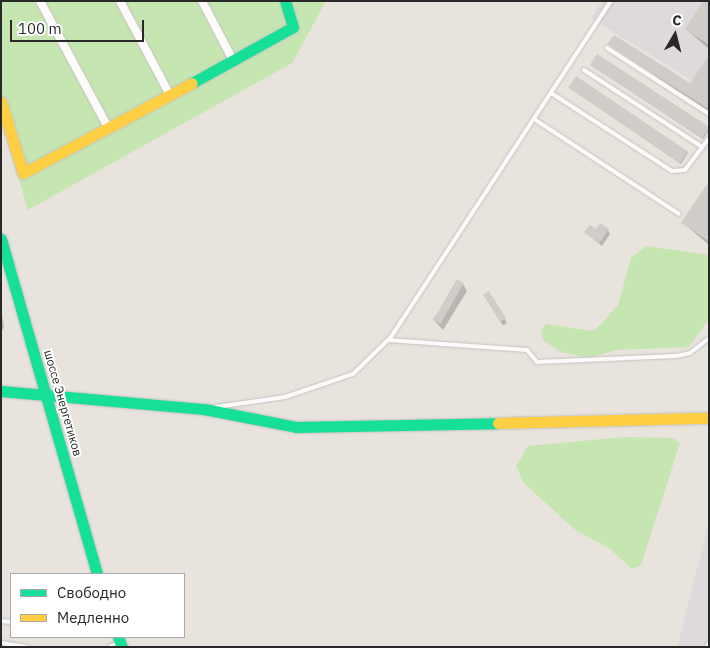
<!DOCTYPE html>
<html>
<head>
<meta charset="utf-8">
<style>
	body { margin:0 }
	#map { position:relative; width:710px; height:648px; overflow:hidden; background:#e8e3dc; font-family:"IBM Plex Sans",sans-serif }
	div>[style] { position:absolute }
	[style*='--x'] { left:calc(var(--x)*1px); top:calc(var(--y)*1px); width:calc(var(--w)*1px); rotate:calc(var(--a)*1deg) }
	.industrial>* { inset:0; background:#dedadc }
	.green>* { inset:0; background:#c6e6b1 }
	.shadow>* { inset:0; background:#0003; transform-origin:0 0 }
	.building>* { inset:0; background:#d0cdc8; transform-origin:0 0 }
	.roads { filter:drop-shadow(0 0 1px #c4c2c3) drop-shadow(0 0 1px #c4c2c3) }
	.lane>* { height:4px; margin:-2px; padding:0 2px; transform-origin:2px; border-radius:2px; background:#fcfbfa }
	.street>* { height:8px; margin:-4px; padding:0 4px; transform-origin:4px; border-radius:4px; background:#fcfbfa }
	.fast>* { height:11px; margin:-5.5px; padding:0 5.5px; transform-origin:5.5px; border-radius:5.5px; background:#16e098 }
	.slow>* { height:11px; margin:-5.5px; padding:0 5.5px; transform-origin:5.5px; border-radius:5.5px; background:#ffcf43 }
	span { translate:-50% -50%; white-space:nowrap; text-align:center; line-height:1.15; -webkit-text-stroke:4px #fff; paint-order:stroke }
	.street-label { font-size:12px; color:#282828 }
	.frame { position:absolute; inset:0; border:2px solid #282828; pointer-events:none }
	.legend { position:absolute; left:10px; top:573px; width:175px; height:65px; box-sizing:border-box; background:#fff; border:1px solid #a9a9a9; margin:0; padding:6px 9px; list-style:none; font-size:15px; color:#282828 }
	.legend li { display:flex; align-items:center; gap:10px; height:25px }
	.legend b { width:25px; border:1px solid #a9a9a9 }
	.north { position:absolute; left:650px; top:10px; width:50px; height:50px; -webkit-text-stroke:4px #fff; paint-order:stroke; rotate:8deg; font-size:14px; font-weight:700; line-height:20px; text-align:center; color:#282828 }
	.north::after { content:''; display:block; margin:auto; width:18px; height:22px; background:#282828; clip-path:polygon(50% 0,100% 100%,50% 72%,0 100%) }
	.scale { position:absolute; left:10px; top:20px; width:134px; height:22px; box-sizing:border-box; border:2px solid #282828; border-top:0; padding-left:6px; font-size:15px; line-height:18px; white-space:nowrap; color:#282828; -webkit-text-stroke:4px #fff; paint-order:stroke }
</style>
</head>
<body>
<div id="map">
	<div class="industrial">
		<i style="clip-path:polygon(602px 1px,709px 1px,709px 91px,591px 18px)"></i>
		<i style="clip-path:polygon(709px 523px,709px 647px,677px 647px)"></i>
	</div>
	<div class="green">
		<i style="clip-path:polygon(1px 1px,326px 1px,292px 63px,28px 210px,1px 121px)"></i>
		<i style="clip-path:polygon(647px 246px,709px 255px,709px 319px,689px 347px,616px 350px,589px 358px,561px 352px,543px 340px,541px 331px,546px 324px,593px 331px,600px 325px,618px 305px,631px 258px)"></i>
		<i style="clip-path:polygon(624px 437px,673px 438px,680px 443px,641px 565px,632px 569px,610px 549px,574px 529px,524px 483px,516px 466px,528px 446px)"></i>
	</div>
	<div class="shadow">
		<i style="clip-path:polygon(709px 1px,709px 49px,686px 29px)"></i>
		<i style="clip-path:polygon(609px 44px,691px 85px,709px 58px,709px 112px)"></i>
		<i style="clip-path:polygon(591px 65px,708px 128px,709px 130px,703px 139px)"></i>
		<i style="clip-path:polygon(570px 88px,687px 151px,688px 153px,681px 164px)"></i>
		<i style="clip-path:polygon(709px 182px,709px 245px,683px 223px)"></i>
		<i style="clip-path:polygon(608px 230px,610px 234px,602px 246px,586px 233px)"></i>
		<i style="clip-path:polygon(463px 284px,467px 291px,443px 330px,433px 319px)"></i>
		<i style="left:489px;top:293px;width:35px;height:5px;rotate:59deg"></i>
		<i style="clip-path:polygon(1px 308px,4px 327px,1px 333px)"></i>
	</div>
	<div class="building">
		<i style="clip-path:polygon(703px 1px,709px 1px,709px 45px,685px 29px)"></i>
		<i style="clip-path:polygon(614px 35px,690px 83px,709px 56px,709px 109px,607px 44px)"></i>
		<i style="left:597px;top:54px;width:134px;height:13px;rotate:33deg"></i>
		<i style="left:576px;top:76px;width:135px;height:14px;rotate:34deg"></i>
		<i style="clip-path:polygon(709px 181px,709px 241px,681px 223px)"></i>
		<i style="clip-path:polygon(600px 223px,609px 229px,599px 243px,584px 232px,590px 225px,596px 229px)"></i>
		<i style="left:457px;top:279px;width:8px;height:47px;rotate:30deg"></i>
		<i style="left:489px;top:291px;width:32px;height:7px;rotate:58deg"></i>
	</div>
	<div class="roads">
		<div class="lane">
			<i style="--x:607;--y:48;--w:121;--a:32.9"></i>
			<i style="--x:584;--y:70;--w:141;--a:33.1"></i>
			<i style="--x:551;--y:93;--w:144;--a:32.8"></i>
			<i style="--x:672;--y:171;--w:13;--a:-4"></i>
			<i style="--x:685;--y:170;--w:40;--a:-53"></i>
			<i style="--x:534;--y:119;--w:173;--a:33.2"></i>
			<i style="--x:388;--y:340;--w:139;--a:4.1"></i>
			<i style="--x:527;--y:350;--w:16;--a:50"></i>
			<i style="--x:537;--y:362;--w:139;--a:-2.5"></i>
			<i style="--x:676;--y:356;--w:14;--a:-12"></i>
			<i style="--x:690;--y:353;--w:24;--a:-38"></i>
			<i style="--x:216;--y:407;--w:70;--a:-8.2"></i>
			<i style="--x:285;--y:397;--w:72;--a:-18.7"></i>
			<i style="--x:353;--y:374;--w:53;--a:-44.2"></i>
			<i style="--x:391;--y:337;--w:402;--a:-56.8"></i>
			<i style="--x:1;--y:621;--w:10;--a:6"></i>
			<i style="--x:1;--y:643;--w:26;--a:9"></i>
			<i style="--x:109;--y:647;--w:11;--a:-22"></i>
			<i style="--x:707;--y:647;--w:4;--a:-63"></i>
		</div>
		<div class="street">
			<i style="--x:40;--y:1;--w:145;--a:61.7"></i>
			<i style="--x:120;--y:1;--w:106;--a:62"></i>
			<i style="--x:202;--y:1;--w:67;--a:62.3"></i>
		</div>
		<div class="fast">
			<i style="--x:192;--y:83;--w:115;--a:-29"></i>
			<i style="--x:293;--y:27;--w:27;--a:-107"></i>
			<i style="--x:1;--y:239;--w:348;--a:74"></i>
			<i style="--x:1;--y:391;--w:204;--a:5.1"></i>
			<i style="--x:204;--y:409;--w:95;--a:11"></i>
			<i style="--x:297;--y:427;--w:201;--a:-1.1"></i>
			<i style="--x:118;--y:637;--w:11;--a:68"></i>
		</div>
		<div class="slow">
			<i style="--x:1;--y:102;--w:74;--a:72.8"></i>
			<i style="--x:23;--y:173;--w:191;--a:-28"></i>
			<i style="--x:498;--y:423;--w:211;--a:-1.4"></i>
		</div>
	</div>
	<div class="street-label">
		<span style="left:63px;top:403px;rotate:74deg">шоссе Энергетиков</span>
	</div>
	<div class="frame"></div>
	<ul class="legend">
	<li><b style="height:6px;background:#16e098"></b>Свободно</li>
	<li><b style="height:6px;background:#ffcf43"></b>Медленно</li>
	</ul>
	<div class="north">С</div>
	<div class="scale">100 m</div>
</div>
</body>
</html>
